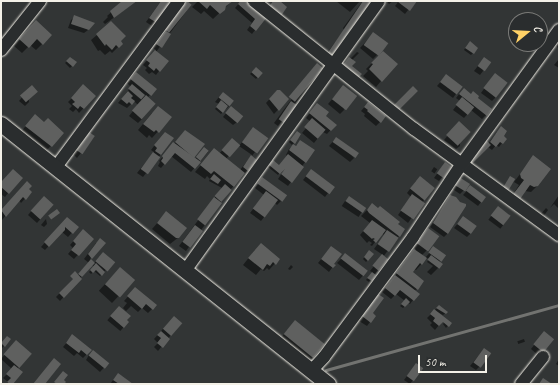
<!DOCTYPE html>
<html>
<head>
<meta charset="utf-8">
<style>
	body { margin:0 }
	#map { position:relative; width:560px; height:385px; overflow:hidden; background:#323535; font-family:Caveat,sans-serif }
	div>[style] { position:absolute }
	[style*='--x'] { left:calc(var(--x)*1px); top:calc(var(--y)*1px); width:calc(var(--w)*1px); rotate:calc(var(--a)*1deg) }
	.shadow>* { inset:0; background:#0007; transform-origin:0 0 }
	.stream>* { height:3px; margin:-1.5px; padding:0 1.5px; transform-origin:1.5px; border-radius:1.5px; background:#727370 }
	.building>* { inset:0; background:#5f605f; transform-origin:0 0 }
	.roads { filter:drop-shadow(0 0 1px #f4f1e8) drop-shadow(0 0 1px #f4f1e8) }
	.minor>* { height:12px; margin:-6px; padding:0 6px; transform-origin:6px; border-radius:6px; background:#2a2d2e }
	.major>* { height:15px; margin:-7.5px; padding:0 7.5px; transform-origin:7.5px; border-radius:7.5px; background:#2a2d2e }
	span { translate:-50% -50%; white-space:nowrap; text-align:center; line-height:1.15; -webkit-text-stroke:3px #2a2d2e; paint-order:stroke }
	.frame { position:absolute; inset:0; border:2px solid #f4f1e8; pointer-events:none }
	.north { position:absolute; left:508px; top:12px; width:40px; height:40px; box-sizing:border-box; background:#2a2d2e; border:1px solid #7b7b78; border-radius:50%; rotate:72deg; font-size:11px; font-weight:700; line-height:16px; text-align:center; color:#f4f1e8 }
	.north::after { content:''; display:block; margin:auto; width:14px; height:18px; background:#ffd166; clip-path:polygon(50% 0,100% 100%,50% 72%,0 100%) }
	.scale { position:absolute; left:418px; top:355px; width:69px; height:18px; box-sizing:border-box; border:2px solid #f4f1e8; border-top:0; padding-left:5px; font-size:12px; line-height:14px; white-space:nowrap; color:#f4f1e8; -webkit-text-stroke:3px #2a2d2e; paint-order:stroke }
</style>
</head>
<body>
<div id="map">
	<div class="shadow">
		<i style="clip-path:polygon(124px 1px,137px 1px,105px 24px,103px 22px,108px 17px,107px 16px)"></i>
		<i style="clip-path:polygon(161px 1px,170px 1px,152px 26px,146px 22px)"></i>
		<i style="clip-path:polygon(198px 1px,232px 1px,213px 19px,204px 11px,201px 14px,192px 7px)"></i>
		<i style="clip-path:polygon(241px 1px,244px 1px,265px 17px,252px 34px,247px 30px,252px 23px,235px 8px)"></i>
		<i style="clip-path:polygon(336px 1px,360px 1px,350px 12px)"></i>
		<i style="clip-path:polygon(361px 1px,372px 1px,322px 60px,344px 30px,343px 28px,362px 2px)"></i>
		<i style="clip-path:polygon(387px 1px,393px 1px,389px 4px)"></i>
		<i style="clip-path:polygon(399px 1px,415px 1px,405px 14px,395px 6px)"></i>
		<i style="clip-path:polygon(187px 2px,191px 5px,156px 52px,159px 71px,156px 75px,152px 72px,149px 74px,145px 70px,147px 68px,143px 65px,156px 50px,153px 48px)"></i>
		<i style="clip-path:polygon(75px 17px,88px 30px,84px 33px,68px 28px,71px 20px)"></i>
		<i style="clip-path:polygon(30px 27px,51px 35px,36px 50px,30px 45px,22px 53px,14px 46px)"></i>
		<i style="clip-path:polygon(97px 35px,119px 41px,121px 44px,112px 53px,110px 51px,105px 55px,100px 50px,98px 51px,91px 40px)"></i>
		<i style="clip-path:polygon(370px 37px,377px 55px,373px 59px,360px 48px)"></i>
		<i style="clip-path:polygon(559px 42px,559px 49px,556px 46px)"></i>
		<i style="clip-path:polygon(468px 44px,473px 53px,471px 55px,464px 50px)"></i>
		<i style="clip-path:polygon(357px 52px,359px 53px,352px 60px,351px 67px,342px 67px)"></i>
		<i style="clip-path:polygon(383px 52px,381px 81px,376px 87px,363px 76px,368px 71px,366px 69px)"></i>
		<i style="left:70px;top:58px;width:7px;height:7px;rotate:45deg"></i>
		<i style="clip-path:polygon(559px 59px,559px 68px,554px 65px)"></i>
		<i style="clip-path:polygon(481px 62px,483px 71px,480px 75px,474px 71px)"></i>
		<i style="clip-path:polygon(317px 65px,322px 69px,278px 126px,274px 123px)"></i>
		<i style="clip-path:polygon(256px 68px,261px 73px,256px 79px,250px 74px)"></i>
		<i style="clip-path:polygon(133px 77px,150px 95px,147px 98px,142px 119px,138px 123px,129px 116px,138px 105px,134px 101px,127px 108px,118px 103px,131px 87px,127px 83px)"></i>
		<i style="clip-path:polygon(443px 79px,461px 87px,453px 98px,437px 86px)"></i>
		<i style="clip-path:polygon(491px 79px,496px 97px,492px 101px,481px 93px)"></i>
		<i style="clip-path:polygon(28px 90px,29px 102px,25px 106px,19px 101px)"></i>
		<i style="clip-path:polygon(80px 90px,95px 96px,79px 113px,76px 109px,73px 112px,69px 109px,72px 106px,68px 102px)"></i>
		<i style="clip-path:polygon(340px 90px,344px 110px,340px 114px,328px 104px)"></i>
		<i style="clip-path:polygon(277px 91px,288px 99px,274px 114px,266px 103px)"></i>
		<i style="clip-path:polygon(460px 93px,476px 99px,486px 115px,482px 119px,471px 110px,464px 118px,453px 110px,460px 101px,456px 98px)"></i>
		<i style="clip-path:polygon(219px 97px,229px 106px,221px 114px,215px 109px,219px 104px,215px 102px)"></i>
		<i style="clip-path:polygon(368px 103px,380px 122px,376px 126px,364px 116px,365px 114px,361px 111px)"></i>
		<i style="clip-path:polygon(314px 108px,335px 125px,327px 134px,323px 132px,314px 143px,302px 133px,311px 122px,306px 118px)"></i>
		<i style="clip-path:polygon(227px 112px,237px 122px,233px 125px,223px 117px)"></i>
		<i style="clip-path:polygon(152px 113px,171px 117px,152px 138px,149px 135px,147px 138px,138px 130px)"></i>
		<i style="clip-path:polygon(29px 122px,44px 124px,63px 133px,45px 152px,20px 133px)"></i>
		<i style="clip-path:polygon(459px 122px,460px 146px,456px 149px,444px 140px)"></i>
		<i style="clip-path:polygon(253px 128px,266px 138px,251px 157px,248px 170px,230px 190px,186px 251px,179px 246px,222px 188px,209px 181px,210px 179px,207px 176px,205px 179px,195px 172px,214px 150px,219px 154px,228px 144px,238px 145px,226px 159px,240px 170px,252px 155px,239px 146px)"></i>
		<i style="clip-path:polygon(497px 132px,502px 136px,502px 143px,499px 147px,496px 145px,492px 150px,488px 147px,488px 144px)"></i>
		<i style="clip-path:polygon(295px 134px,294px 143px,292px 145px,289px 142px)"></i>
		<i style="clip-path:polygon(94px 136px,77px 158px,73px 154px,86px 137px)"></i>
		<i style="clip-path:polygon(161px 137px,173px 139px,143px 177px,137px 173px,154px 152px,151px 150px)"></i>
		<i style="clip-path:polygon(180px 137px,195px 159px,204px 148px,208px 152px,191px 172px,171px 156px,161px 168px,158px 166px,160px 162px,159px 161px)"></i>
		<i style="clip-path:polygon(336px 138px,354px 158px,350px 162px,329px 146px)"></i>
		<i style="clip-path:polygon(300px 141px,305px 162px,288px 186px,278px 179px,282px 173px,280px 172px,278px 175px,268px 167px,271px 163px,279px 166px,287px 156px,286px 155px,289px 149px,293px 146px,295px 147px)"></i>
		<i style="clip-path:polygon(533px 157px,537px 186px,531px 192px,525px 191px,508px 202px,519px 185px,514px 182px)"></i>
		<i style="left:434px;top:167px;width:4px;height:5px;rotate:34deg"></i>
		<i style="clip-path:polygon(442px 167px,450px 167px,439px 181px,434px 178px)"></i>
		<i style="clip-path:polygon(311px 170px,328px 193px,325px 197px,303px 180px)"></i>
		<i style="clip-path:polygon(262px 179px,281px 201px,277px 205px,275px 203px,261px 221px,250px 213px,264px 195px,255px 188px)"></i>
		<i style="clip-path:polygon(416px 181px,424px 200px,408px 223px,398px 215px,411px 197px,407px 193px)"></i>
		<i style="clip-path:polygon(456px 182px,464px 190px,460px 194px,451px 188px)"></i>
		<i style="clip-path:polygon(1px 183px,8px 193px,5px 197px,1px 194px)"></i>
		<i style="clip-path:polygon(23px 186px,31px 192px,21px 203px,19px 200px,2px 220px,1px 211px)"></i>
		<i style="clip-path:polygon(470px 187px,481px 202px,478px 206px,463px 195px)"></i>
		<i style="clip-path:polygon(559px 195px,559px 209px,554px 204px,550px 208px)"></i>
		<i style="clip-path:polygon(451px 196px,448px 233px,444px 237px,430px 227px)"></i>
		<i style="clip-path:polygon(40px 201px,53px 205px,37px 223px,28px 215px)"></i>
		<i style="left:345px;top:201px;width:20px;height:6px;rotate:33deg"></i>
		<i style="clip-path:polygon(372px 205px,404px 229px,383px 257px,378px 270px,369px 282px,366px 280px,372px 272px,370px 271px,383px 255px,374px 249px,384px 235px,382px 233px,372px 246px,370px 245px,372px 243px,369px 241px,367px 243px,360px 235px,370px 223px,361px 216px)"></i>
		<i style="left:498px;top:207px;width:15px;height:16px;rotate:37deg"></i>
		<i style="clip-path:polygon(546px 208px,548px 210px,543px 217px,540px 215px)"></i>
		<i style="clip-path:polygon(166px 213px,179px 237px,170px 244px,152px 229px)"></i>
		<i style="clip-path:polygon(46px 219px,47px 224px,44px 227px,41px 225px)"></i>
		<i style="clip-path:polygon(460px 221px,471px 233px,467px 237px,454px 228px)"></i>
		<i style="clip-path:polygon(63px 222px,77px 227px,68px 237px,62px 232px,45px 250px,41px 247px)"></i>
		<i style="clip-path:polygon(425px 233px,427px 250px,422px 255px,425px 258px,434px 248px,440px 261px,438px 268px,431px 275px,427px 272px,433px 266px,427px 262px,429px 259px,427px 258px,416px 270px,414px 269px,411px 272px,417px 289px,414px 291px,413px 300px,410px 304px,408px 303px,403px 308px,400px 306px,405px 301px,396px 294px,391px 299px,382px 292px,416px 249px,414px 248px)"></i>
		<i style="clip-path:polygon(79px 235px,92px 239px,74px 259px,68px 254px,73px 248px,70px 245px)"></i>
		<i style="clip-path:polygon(96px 243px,105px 243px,90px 259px,94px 263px,99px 257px,113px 262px,100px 276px,94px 271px,91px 274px,89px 272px,94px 267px,92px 265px,60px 301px,56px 297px,89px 263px,84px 259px)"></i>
		<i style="clip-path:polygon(331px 247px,333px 264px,334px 265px,329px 272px,318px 263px)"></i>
		<i style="clip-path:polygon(255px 250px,279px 259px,269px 270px,267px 268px,264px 271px,261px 269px,256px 275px,243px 265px)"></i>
		<i style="clip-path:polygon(368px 253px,368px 260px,366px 262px,363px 259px)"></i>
		<i style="clip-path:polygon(342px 258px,367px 271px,359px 280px,337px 263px)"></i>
		<i style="clip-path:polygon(291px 265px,293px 267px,290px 270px,288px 269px)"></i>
		<i style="left:120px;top:268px;width:18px;height:31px;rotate:43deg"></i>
		<i style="clip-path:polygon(132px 292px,156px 305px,148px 313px,142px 308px,138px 312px,131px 306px,126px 311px,123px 308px,127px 303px,124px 301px)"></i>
		<i style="clip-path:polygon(375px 300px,370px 322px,367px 326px,359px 321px)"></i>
		<i style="clip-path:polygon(439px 306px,447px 312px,443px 315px,437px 312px,444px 319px,435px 330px,430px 325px,432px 323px,427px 318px)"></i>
		<i style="left:115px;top:311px;width:17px;height:12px;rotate:40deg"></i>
		<i style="clip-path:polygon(447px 320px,450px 323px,446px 328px,443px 324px)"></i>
		<i style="clip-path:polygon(170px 321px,171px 335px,158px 351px,154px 347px,158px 343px,154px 339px)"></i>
		<i style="clip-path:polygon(295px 321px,314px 357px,308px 363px,279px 340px)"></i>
		<i style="clip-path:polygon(541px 336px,553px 339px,539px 356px,531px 349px)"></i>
		<i style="clip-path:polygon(7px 337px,4px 346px,1px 349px,1px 345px)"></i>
		<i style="left:524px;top:339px;width:3px;height:7px;rotate:72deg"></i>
		<i style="clip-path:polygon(69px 340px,87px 354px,83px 358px,77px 353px,74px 356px,63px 347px)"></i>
		<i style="clip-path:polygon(12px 346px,30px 354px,17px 369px,11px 384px,6px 384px,8px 382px,3px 378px,12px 369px,1px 359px)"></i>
		<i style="clip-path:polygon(484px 349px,480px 366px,476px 370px,470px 366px)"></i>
		<i style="clip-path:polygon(89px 355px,108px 363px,100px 372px,86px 360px)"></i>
		<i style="clip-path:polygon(559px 359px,559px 366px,556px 364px)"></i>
		<i style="clip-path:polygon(416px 364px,413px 380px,410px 384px,404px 380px)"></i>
		<i style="clip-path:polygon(118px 374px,131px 384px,110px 384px)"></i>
	</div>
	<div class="stream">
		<i style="--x:326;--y:370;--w:242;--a:-15.6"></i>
		<i style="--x:287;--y:384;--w:20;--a:0"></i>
	</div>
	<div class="building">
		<i style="clip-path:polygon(122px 1px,137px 1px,114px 18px,110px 11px)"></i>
		<i style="clip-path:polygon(161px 1px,172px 1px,157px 23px,149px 18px)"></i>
		<i style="left:187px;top:1px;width:6px;height:36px;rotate:39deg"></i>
		<i style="clip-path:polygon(198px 1px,233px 1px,226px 6px,225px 10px,220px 14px,210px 5px,207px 9px)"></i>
		<i style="clip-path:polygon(240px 1px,246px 1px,267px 17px,256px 31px,250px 26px,255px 19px,238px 4px)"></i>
		<i style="clip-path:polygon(273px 1px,280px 1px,287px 7px,281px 16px,269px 7px)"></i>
		<i style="clip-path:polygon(363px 1px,374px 1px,333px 58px,327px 54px)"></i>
		<i style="clip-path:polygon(399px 1px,417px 1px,410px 11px,398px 2px)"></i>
		<i style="clip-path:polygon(74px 15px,95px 23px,89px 30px,71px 24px)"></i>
		<i style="clip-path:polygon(36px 20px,52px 35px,43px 45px,37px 39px,29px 48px,19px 39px)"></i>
		<i style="clip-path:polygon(111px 21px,126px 36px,121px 41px,123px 44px,119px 48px,116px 45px,112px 50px,106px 44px,105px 46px,96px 34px)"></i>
		<i style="clip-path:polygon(166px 31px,171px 34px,162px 48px,156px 44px)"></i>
		<i style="left:373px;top:32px;width:19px;height:16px;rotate:36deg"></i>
		<i style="clip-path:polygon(470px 41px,478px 48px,474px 54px,465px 48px)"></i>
		<i style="clip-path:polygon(155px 50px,169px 61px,160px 72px,156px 68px,154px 71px,148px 66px,150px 63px,146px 60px)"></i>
		<i style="clip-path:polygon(383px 51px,398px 64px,382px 82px,369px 69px,373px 64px,371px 63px)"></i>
		<i style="clip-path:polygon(70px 57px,77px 62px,73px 67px,66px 61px)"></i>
		<i style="clip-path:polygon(349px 57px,356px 62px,352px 66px,362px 74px,358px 78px,343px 65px)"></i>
		<i style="left:484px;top:57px;width:9px;height:11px;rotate:36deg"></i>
		<i style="left:317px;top:63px;width:8px;height:44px;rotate:40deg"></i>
		<i style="left:256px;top:67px;width:9px;height:7px;rotate:41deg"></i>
		<i style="left:136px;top:72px;width:27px;height:9px;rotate:39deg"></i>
		<i style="left:495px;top:73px;width:16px;height:19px;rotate:38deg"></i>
		<i style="left:446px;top:74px;width:21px;height:10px;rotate:37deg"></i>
		<i style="clip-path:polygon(83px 84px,96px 96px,84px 109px,80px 106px,78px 109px,72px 104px,75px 102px,71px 98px)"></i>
		<i style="left:132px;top:84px;width:17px;height:6px;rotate:40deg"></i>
		<i style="left:32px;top:85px;width:9px;height:16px;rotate:49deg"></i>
		<i style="left:343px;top:85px;width:18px;height:18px;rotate:38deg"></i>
		<i style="left:413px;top:86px;width:7px;height:32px;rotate:45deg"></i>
		<i style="clip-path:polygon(464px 88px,471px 94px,473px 91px,479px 96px,478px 98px,492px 109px,487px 116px,459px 94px)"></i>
		<i style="clip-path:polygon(277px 90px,280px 90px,289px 99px,279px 111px,269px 99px)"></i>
		<i style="clip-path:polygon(128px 91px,133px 96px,131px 98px,135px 101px,132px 105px,129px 102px,127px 104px,121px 99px)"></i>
		<i style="left:223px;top:92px;width:14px;height:7px;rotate:39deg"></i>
		<i style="left:146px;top:95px;width:13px;height:21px;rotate:42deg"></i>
		<i style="left:462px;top:97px;width:16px;height:10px;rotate:40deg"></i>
		<i style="clip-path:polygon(221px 100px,228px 106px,223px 113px,216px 107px)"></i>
		<i style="left:291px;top:101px;width:7px;height:22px;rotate:34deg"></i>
		<i style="clip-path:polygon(368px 102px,386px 116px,381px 123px,367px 111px,368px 110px,364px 107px)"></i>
		<i style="clip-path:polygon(317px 103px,329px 112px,326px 116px,337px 125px,331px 131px,309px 113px)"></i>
		<i style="clip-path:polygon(158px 106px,172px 117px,159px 133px,156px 130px,154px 132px,143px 124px)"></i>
		<i style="left:231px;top:106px;width:16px;height:9px;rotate:40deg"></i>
		<i style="clip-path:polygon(35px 114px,44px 122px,48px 118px,64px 133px,52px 147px,25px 126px)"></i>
		<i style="left:312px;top:118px;width:18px;height:12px;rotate:41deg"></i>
		<i style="left:459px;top:121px;width:16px;height:19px;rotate:43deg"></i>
		<i style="clip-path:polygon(501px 126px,507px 131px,504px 136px,507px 139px,503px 144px,500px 142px,496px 147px,490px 142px)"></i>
		<i style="left:253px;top:127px;width:19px;height:19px;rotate:36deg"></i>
		<i style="clip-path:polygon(185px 130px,205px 144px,194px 158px,175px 142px)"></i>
		<i style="clip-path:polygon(297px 131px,301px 134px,295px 144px,290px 140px)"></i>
		<i style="left:89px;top:132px;width:7px;height:22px;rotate:34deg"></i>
		<i style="clip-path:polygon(165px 132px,174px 138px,161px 155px,155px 151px,157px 148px,154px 145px)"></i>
		<i style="left:336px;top:137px;width:28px;height:6px;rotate:35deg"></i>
		<i style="left:232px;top:138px;width:11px;height:16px;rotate:41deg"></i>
		<i style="clip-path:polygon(300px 140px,315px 150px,306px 163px,289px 150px,293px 144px,296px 146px)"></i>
		<i style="left:486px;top:140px;width:7px;height:32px;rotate:45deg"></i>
		<i style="clip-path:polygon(173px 142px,201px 162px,195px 169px,175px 153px,165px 165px,161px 161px,163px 158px,162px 156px)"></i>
		<i style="left:204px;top:147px;width:6px;height:13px;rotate:39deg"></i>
		<i style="clip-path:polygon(214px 148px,245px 173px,234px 187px,214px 171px,211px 174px,200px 165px)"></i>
		<i style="left:153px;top:152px;width:9px;height:21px;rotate:36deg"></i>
		<i style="clip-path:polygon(288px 154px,304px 167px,292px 183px,281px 174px,285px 169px,280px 174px,269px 165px,273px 160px,279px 165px)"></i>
		<i style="clip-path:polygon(251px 155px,257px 160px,248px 171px,243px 167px)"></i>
		<i style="clip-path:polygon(533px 155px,551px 169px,538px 186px,534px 187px,530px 185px,529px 180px,530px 185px,518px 202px,511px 197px,524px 180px,521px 178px,520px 174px)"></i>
		<i style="left:445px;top:162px;width:9px;height:14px;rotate:36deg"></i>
		<i style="clip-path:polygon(13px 169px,23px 178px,9px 194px,1px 187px,1px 182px)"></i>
		<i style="left:311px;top:169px;width:30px;height:9px;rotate:37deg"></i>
		<i style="clip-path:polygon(214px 174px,221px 180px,218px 184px,210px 179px)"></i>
		<i style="left:420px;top:176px;width:19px;height:16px;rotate:39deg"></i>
		<i style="left:510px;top:176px;width:6px;height:16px;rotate:31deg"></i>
		<i style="left:262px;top:177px;width:31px;height:8px;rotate:36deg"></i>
		<i style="left:459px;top:177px;width:13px;height:9px;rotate:32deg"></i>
		<i style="clip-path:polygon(27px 181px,32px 186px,29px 189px,32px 192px,26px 200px,23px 197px,6px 217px,1px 210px)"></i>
		<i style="left:225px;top:184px;width:9px;height:16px;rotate:41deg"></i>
		<i style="left:470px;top:185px;width:20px;height:7px;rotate:37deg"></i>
		<i style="left:266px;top:191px;width:15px;height:22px;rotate:37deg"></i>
		<i style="left:412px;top:194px;width:16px;height:20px;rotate:35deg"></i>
		<i style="clip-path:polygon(450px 195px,456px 197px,460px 202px,466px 204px,466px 206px,448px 234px,433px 223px)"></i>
		<i style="left:44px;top:196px;width:13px;height:20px;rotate:42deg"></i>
		<i style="left:349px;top:196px;width:21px;height:6px;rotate:35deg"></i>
		<i style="left:214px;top:197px;width:10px;height:28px;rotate:37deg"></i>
		<i style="clip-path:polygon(372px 203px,378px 208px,380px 206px,400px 222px,398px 224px,405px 229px,400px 237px,369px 213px,367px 210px)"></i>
		<i style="left:498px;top:206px;width:16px;height:12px;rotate:38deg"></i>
		<i style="left:57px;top:209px;width:5px;height:11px;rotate:53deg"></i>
		<i style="clip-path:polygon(166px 211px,187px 228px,179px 238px,176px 238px,157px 223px)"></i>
		<i style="left:463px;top:216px;width:17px;height:10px;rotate:36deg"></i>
		<i style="clip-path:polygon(67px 217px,79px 227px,73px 234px,65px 227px,65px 230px,49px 247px,44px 242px)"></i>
		<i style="clip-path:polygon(372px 220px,386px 230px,376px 243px,373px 240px,375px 239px,373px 238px,372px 239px,363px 231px)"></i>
		<i style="left:195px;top:225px;width:10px;height:21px;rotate:37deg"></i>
		<i style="left:428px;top:228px;width:14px;height:19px;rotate:36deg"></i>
		<i style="clip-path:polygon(83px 229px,94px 239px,79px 256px,71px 250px,76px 244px,73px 241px)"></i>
		<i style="left:387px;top:230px;width:14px;height:17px;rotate:34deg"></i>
		<i style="clip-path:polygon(100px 238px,106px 243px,92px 259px,88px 254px)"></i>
		<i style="clip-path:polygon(261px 243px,280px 259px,276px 265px,273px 262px,270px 266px,267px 264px,263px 270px,248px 258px)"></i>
		<i style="clip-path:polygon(331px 246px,342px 254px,334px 264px,336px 265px,333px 268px,321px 259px)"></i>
		<i style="left:433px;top:246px;width:16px;height:8px;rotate:35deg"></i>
		<i style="clip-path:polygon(414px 249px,427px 258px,422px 265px,420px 263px,413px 272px,424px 281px,418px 290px,396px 273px)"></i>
		<i style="clip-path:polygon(369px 250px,374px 254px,368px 261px,364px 257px)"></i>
		<i style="left:103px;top:252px;width:16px;height:12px;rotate:40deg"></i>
		<i style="left:345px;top:253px;width:29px;height:7px;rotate:38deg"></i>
		<i style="left:382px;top:254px;width:8px;height:15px;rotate:40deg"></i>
		<i style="left:431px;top:255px;width:15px;height:6px;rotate:37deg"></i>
		<i style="clip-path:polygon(91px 259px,95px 263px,82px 277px,78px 274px)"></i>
		<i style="clip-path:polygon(96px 263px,105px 272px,102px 276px,96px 270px,93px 273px,90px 270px)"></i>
		<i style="left:120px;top:267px;width:20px;height:23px;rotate:41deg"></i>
		<i style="clip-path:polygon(75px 271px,82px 279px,64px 298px,59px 293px,73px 279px,70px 276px)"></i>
		<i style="clip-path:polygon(372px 272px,376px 275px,372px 281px,367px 278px)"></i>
		<i style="clip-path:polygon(395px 275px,420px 294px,414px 301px,400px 290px,395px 296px,385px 288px)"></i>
		<i style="clip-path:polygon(135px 287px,157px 305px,153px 310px,146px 304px,142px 309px,127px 296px)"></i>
		<i style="clip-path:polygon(378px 294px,384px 298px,373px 313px,376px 316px,371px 323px,362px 316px)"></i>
		<i style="clip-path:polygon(406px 298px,410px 302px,405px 307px,401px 304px)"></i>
		<i style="clip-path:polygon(439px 305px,448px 312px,446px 314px,436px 308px)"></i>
		<i style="clip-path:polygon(119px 306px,131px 316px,127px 320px,129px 322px,124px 328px,110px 316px)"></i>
		<i style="clip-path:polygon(434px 309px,452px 323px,449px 327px,443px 322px,439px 326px,433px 321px,435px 318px,430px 314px)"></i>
		<i style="left:174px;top:316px;width:11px;height:17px;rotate:41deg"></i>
		<i style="left:295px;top:320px;width:38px;height:18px;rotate:39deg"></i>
		<i style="clip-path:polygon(161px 331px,170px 339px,163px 348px,157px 343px,161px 338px,157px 335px)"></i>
		<i style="left:544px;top:331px;width:13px;height:17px;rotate:39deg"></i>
		<i style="clip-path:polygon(72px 334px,92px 350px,87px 355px,81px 350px,79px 353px,66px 343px)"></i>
		<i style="clip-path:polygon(7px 336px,11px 339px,5px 347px,1px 343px)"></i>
		<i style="left:16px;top:340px;width:21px;height:19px;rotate:41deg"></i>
		<i style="left:484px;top:348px;width:9px;height:18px;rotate:36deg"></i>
		<i style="left:93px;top:350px;width:21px;height:7px;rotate:39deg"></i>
		<i style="clip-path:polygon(54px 358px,61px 364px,45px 384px,33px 384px)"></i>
		<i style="left:416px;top:363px;width:9px;height:16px;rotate:36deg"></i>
		<i style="clip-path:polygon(14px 365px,23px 372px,13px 384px,10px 384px,7px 382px,11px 378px,6px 374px)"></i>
		<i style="clip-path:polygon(63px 371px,68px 375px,64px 380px,66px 382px,64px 384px,57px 384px,54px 382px)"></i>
		<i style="clip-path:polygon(118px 373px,133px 384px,119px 384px,113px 380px)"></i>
		<i style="clip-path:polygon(543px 378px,552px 384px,539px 384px)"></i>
	</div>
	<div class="roads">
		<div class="minor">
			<i style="--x:254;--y:1;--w:205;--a:38.7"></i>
			<i style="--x:414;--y:129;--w:180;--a:36.2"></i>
			<i style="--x:1;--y:50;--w:63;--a:-51.5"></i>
			<i style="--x:56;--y:167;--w:207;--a:-53.5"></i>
			<i style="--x:185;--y:271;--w:332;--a:-54.3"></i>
			<i style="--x:311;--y:371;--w:19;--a:-47"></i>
			<i style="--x:324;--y:357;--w:149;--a:-53.4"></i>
			<i style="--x:413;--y:237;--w:87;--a:-56.3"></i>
			<i style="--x:461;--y:165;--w:167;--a:-54"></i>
			<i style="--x:521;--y:384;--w:35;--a:-51"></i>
		</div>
		<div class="major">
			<i style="--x:1;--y:124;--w:418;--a:38.5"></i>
		</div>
	</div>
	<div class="frame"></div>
	<div class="north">С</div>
	<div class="scale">50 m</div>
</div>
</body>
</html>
